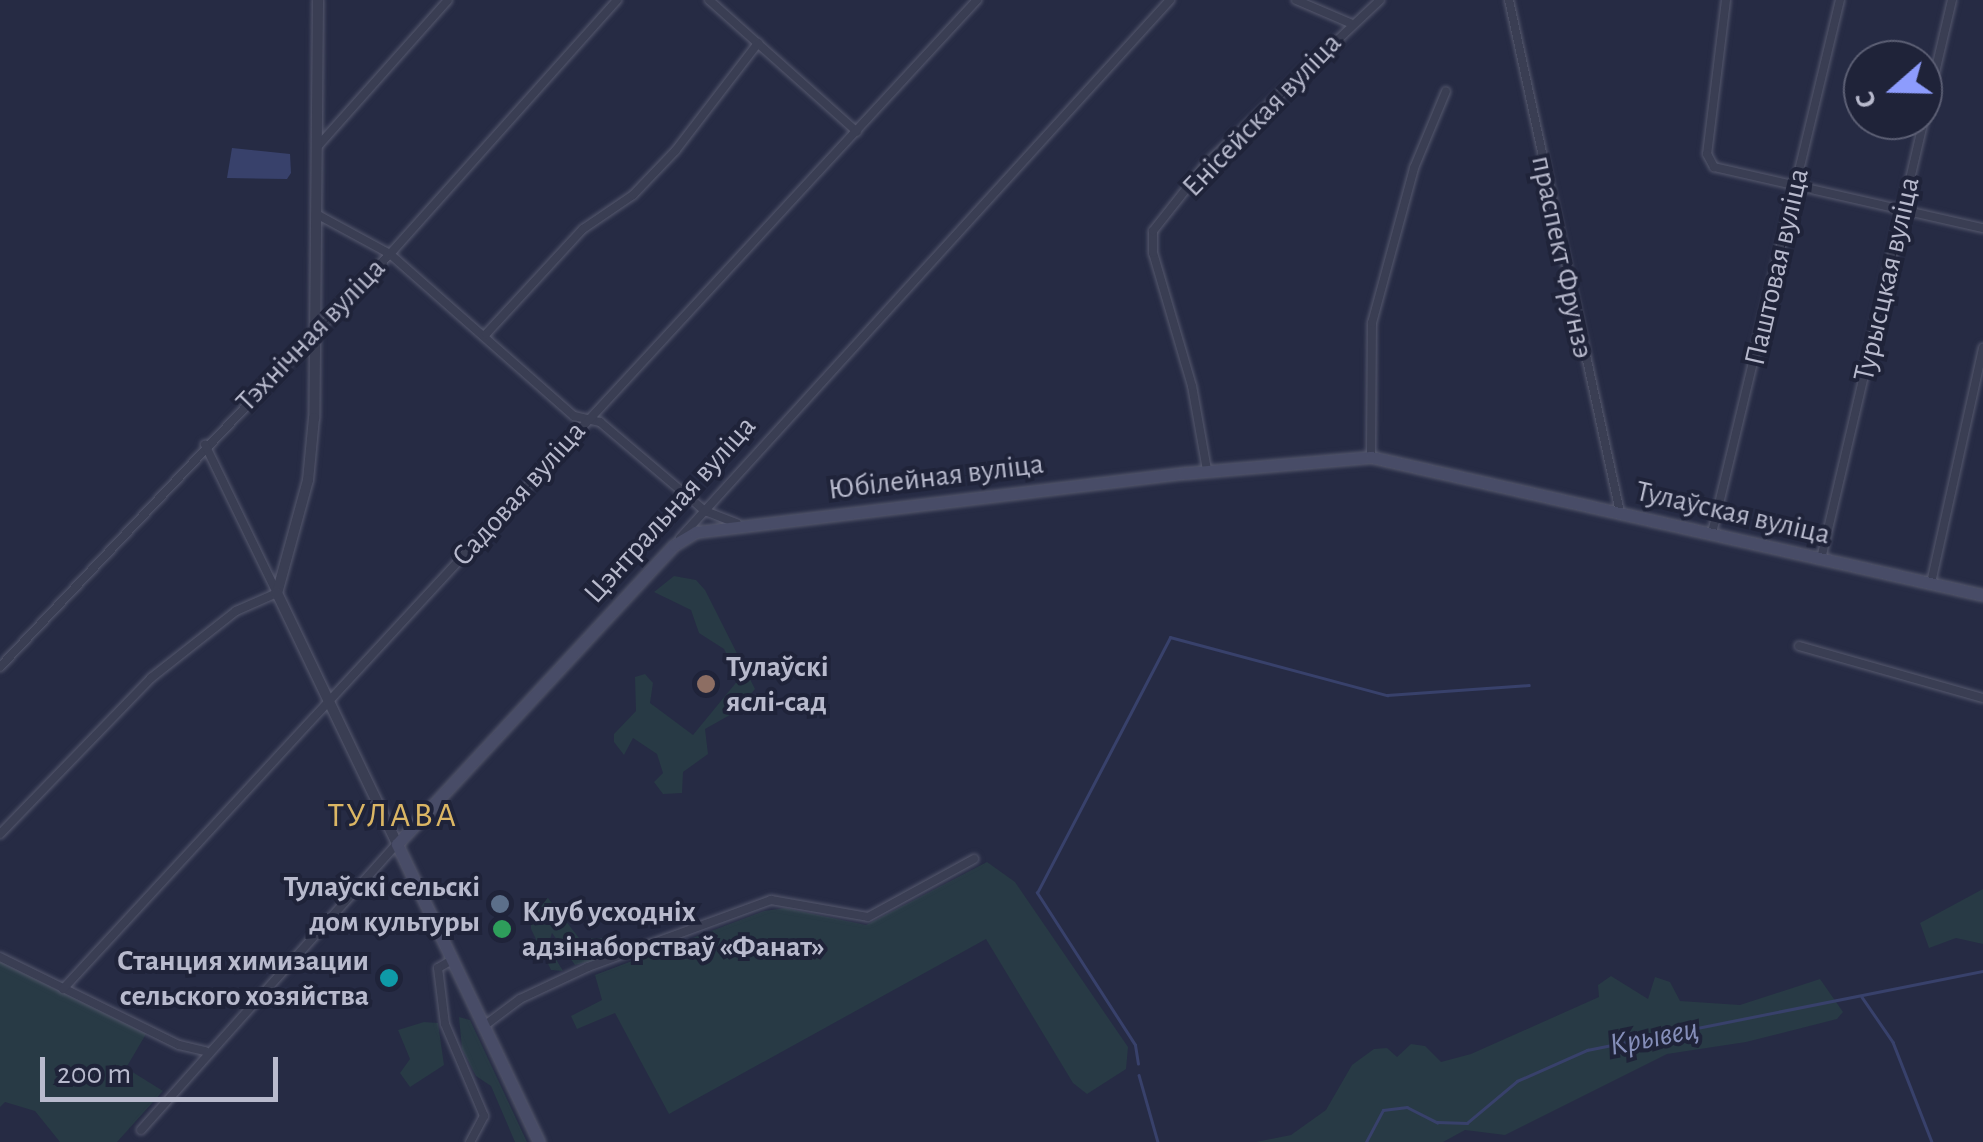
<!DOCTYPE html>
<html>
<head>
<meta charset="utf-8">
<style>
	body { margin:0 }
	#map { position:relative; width:1983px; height:1142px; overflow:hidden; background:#262b44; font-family:"Alegreya Sans",sans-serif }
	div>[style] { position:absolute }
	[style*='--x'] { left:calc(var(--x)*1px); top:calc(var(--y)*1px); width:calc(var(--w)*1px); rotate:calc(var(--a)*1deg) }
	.green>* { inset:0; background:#283a45 }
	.water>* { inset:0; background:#38416b }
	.stream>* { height:2.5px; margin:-1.25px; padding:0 1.25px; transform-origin:1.25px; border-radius:1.25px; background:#38416b }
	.roads { filter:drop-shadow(0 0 2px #56596e) drop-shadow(0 0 2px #56596e) }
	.minor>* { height:8px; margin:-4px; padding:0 4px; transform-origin:4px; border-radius:4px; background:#3a3e53 }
	.tertiary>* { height:10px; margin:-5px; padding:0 5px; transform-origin:5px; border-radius:5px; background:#3a3e53 }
	.secondary>* { height:11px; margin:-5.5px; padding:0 5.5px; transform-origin:5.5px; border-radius:5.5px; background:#484c67 }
	.dots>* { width:28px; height:28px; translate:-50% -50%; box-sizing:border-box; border:5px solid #1f2339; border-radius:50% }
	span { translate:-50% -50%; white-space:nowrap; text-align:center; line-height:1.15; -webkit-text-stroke:8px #1f2339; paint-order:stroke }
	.street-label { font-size:30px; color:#b8bacd }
	.poi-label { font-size:30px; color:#b8bacd; font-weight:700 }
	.left { translate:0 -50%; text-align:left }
	.right { translate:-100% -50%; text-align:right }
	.water-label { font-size:32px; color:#858eb9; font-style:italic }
	.quarter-label { font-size:35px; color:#dbb664; letter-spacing:2.5px }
	.north { position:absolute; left:1843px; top:40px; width:100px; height:100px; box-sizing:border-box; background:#1f2339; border:2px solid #5c5f74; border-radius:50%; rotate:250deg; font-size:28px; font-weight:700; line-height:40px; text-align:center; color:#b8bacd }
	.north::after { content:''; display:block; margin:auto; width:35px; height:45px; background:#8d9cfd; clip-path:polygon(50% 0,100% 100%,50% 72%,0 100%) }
	.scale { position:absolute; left:40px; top:1057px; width:238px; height:45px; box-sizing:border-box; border:5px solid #b8bacd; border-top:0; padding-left:12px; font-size:30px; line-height:35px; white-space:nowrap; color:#b8bacd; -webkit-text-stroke:8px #1f2339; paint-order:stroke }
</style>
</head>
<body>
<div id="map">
	<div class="green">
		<i style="clip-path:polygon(674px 576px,696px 580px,705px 590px,755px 689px,737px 711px,705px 729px,708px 754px,683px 772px,682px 793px,663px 794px,654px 782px,663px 773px,657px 754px,633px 738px,624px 755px,614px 742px,614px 734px,636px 711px,635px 677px,645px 674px,653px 683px,650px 703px,693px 735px,739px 679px,724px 649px,699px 633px,691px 610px,654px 592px)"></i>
		<i style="clip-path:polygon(987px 862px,1015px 882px,1128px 1047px,1126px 1069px,1087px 1094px,1073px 1083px,986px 939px,669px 1114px,615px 1013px,577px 1029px,571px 1016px,602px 1000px,595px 975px,764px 911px,785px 908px,866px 925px)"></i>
		<i style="clip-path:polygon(1983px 889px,1983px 944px,1956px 938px,1929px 948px,1920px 923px)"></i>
		<i style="clip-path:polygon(541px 898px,548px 898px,579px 938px,621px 938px,624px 953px,575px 965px,552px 933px,548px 946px,563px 971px,551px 970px,531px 929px,531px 906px)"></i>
		<i style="clip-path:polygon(0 962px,146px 1034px,126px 1068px,163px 1091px,117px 1142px,60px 1142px,35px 1111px,5px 1102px,0 1107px)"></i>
		<i style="clip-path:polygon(1611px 976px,1648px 999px,1655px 977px,1670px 982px,1680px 1001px,1740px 1005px,1820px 979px,1843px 1012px,1837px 1019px,1746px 1042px,1667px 1054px,1505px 1135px,1465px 1130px,1443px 1142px,1256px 1142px,1291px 1135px,1326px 1110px,1352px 1065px,1374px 1049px,1387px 1048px,1397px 1057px,1411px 1044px,1425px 1046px,1441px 1062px,1471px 1054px,1599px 997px,1598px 985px)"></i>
		<i style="clip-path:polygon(459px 1017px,470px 1020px,527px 1142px,515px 1142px,491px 1086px,476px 1076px,462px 1049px)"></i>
		<i style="clip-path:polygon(424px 1022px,438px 1023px,444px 1065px,410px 1087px,400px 1073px,410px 1059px,398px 1030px)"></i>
	</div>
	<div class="water">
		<i style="clip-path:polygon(232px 148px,290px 154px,291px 173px,287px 179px,227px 178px)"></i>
	</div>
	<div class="stream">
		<i style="--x:1862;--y:997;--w:55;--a:55.4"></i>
		<i style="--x:1893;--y:1042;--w:107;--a:68.7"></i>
		<i style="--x:1138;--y:1064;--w:19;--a:-99"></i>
		<i style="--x:1135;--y:1045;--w:181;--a:-122.8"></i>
		<i style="--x:1037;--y:893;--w:288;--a:-62.5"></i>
		<i style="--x:1170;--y:637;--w:225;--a:15"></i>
		<i style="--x:1387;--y:695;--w:142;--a:-4"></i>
		<i style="--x:1139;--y:1075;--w:70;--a:74.2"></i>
		<i style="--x:1366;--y:1142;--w:36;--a:-62"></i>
		<i style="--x:1383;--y:1110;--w:24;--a:-7"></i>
		<i style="--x:1407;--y:1107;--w:34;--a:27"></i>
		<i style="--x:1437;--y:1122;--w:30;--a:2"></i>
		<i style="--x:1467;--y:1123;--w:65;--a:-40"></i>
		<i style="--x:1517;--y:1081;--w:77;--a:-23.9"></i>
		<i style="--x:1587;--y:1050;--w:404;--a:-11.3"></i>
	</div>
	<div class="roads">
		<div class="minor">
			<i style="--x:709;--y:0;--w:198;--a:41.7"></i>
			<i style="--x:1296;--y:0;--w:59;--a:23.1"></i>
			<i style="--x:1509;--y:0;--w:524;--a:77.77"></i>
			<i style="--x:1726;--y:0;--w:155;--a:97"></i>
			<i style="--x:1707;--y:154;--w:15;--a:62"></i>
			<i style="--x:1714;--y:167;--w:276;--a:12.8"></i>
			<i style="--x:318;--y:146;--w:195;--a:-48.3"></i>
			<i style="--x:318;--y:215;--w:82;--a:28.4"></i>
			<i style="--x:390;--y:254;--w:245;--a:41.4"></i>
			<i style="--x:574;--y:416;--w:27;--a:13"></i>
			<i style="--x:600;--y:422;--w:138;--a:40.3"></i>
			<i style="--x:705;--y:511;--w:34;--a:21"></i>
			<i style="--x:486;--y:334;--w:143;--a:-47.3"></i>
			<i style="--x:583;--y:229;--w:60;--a:-34.2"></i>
			<i style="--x:633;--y:195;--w:62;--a:-46.3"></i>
			<i style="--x:676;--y:150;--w:135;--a:-52.5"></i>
			<i style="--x:1371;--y:457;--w:134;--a:-89.6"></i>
			<i style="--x:1372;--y:323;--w:161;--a:-74.8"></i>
			<i style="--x:1414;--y:168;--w:83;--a:-67.4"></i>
			<i style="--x:1207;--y:470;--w:85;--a:-100.1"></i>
			<i style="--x:1192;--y:386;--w:139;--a:-106.3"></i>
			<i style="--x:1153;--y:253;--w:22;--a:-90"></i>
			<i style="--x:1153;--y:231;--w:85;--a:-51.7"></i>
			<i style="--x:1206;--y:164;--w:239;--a:-43.3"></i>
			<i style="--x:1712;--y:533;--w:548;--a:-76.5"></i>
			<i style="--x:680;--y:538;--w:728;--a:-47.67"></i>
			<i style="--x:1821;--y:559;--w:574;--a:-76.81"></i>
			<i style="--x:1931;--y:583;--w:241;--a:-77.5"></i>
			<i style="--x:1799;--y:646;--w:191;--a:15.8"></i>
			<i style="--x:0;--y:667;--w:568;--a:-46.64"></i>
			<i style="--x:390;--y:254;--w:341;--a:-48.2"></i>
			<i style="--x:0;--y:834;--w:217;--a:-45.9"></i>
			<i style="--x:151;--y:678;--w:108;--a:-38.2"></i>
			<i style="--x:236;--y:611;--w:45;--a:-23.7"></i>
			<i style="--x:277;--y:593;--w:165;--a:-115.9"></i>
			<i style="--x:0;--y:957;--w:199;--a:26.2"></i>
			<i style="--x:179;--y:1045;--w:27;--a:13"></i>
			<i style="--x:452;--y:960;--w:16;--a:150"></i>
			<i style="--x:438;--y:968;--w:56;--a:82.9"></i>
			<i style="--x:445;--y:1024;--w:100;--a:67"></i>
			<i style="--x:484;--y:1116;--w:30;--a:118"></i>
			<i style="--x:63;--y:989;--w:1347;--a:-47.26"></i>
			<i style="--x:484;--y:1026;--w:45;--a:-36.9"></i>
			<i style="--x:520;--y:999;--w:75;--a:-25.2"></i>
			<i style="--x:588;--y:967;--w:195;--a:-20.1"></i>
			<i style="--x:771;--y:900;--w:98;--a:9.9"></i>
			<i style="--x:868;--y:917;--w:121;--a:-28.7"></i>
			<i style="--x:141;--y:1130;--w:384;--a:-48.2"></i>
		</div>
		<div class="tertiary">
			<i style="--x:318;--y:0;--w:418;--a:90.5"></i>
			<i style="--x:314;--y:418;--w:62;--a:95.5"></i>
			<i style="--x:308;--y:480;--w:117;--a:105.3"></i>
			<i style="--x:277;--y:593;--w:278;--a:64.4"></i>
		</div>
		<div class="secondary">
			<i style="--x:539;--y:1142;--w:330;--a:-115.5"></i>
			<i style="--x:397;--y:844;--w:408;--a:-47.2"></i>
			<i style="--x:674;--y:545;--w:26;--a:-31"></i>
			<i style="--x:696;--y:532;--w:493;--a:-6.9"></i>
			<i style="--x:1185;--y:473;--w:187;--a:-4.9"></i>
			<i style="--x:1371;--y:457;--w:627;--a:12.71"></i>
		</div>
	</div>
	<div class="dots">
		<i style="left:706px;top:684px;background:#8d6e63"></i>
		<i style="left:500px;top:904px;background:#5c6f8a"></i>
		<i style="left:502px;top:929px;background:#2e9e5b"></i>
		<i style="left:389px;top:978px;background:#0f9aa8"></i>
	</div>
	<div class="street-label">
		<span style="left:1262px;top:115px;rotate:-46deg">Енісейская вуліца</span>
		<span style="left:1562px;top:257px;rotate:78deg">праспект Фрунзэ</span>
		<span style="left:1777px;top:267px;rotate:-77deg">Паштовая вуліца</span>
		<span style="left:1887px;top:279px;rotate:-77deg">Турысцкая вуліца</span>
		<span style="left:311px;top:335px;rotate:-46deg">Тэхнічная вуліца</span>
		<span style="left:936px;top:477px;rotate:-7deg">Юбілейная вуліца</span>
		<span style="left:519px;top:494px;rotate:-48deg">Садовая вуліца</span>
		<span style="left:670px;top:510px;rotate:-48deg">Цэнтральная вуліца</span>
		<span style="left:1733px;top:513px;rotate:13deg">Тулаўская вуліца</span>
	</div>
	<div class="poi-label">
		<span class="left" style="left:726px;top:684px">Тулаўскі<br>яслі-сад</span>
		<span class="right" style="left:480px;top:904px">Тулаўскі сельскі<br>дом культуры</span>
		<span class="left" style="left:522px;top:929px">Клуб усходніх<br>адзінаборстваў «Фанат»</span>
		<span class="right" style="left:369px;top:978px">Станция химизации<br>сельского хозяйства</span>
	</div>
	<div class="water-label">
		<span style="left:1654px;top:1037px;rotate:-11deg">Крывец</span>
	</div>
	<div class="quarter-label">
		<span style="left:393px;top:816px">ТУЛАВА</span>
	</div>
	<div class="north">С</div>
	<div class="scale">200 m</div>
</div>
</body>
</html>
